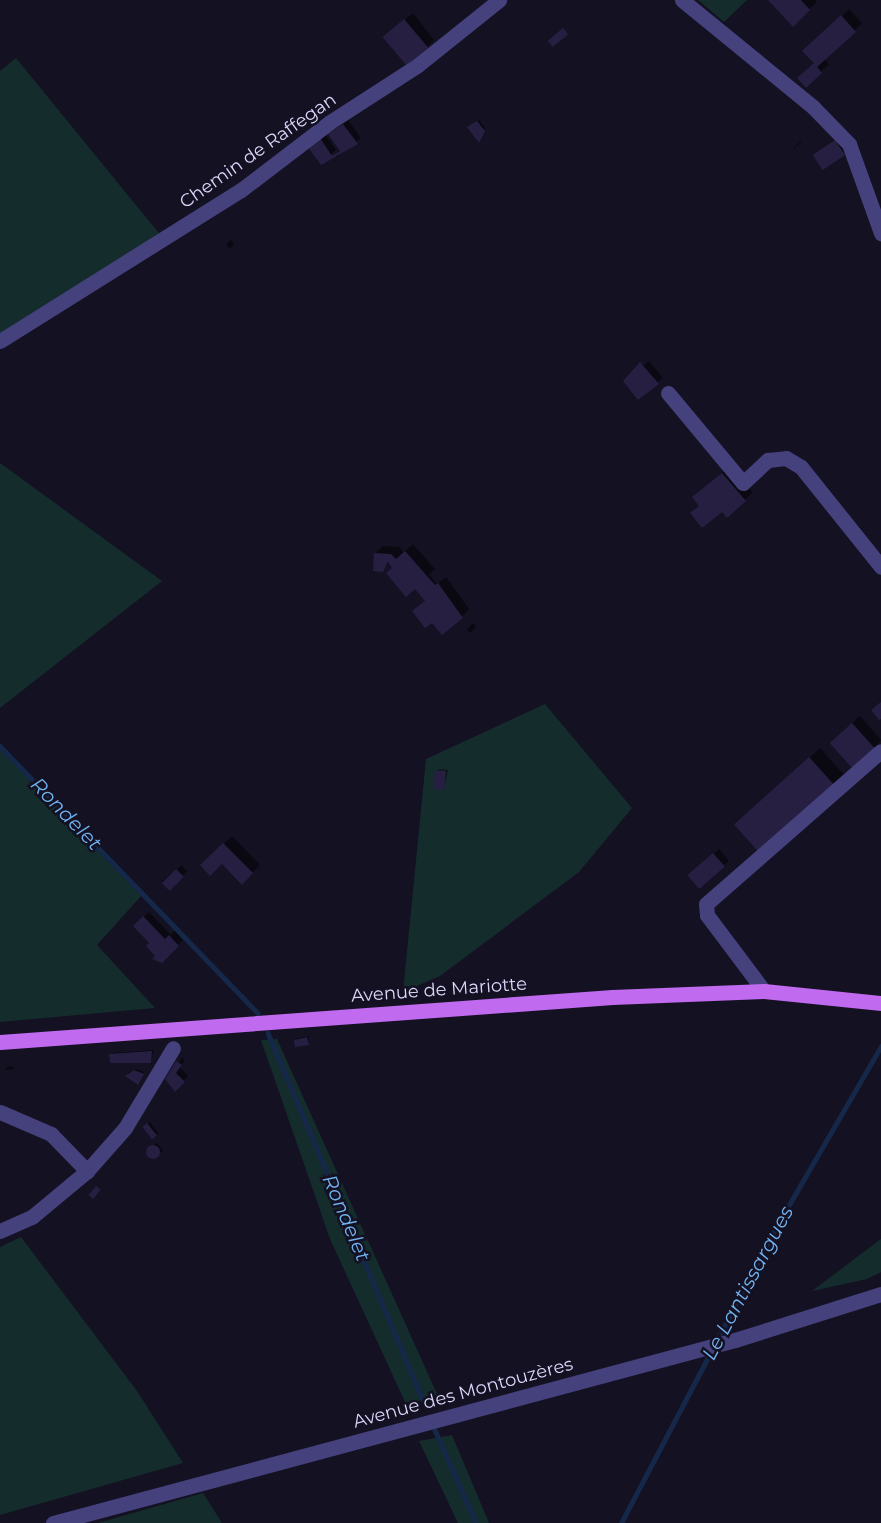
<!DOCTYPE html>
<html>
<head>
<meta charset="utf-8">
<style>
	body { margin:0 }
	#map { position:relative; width:881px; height:1523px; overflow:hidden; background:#141123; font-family:Montserrat,sans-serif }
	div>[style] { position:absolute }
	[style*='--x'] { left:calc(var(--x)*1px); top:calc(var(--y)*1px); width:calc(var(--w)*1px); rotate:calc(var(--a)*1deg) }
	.green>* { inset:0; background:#152c2c }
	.shadow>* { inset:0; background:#0007; transform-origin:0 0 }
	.stream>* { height:4.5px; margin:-2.25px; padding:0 2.25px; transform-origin:2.25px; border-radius:2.25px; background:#152849 }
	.building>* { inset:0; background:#271f42; transform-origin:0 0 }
	.round { border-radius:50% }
	.minor>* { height:15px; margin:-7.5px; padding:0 7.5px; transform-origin:7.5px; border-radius:7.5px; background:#44417d }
	.major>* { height:15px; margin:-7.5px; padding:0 7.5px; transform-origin:7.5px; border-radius:7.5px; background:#c06aef }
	span { translate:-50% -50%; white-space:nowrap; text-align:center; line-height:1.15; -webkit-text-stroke:5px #141123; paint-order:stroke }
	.street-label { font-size:18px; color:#dcd7fb }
	.water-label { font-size:20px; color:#70b2f0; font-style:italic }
</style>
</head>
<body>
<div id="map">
	<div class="green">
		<i style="clip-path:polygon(698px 0,747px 0,724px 22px)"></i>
		<i style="clip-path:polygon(16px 58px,162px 237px,0 336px,0 71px)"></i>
		<i style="clip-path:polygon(0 463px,162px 581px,0 708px)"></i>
		<i style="clip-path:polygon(545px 704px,632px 808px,579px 872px,440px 976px,403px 992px,426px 759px)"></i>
		<i style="clip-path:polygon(0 746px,142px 895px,97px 945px,155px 1008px,0 1022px)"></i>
		<i style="clip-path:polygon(277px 1039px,438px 1396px,406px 1404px,330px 1239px,261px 1040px)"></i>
		<i style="clip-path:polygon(21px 1237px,137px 1391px,183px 1463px,0 1515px,0 1247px)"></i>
		<i style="clip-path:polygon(881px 1239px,881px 1272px,867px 1279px,812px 1291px)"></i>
		<i style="clip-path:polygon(452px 1435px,489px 1523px,458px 1523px,419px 1441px)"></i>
		<i style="clip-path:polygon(203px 1493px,222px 1523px,98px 1523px)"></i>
	</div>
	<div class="shadow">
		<i style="clip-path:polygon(770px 0,815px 0,817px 2px,793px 25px)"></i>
		<i style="clip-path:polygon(849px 9px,862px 23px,824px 59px,829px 64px,806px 86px,815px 63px,812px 43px)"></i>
		<i style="clip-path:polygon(413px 13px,434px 40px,427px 47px,393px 29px)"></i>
		<i style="clip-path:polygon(348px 120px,361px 138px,336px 158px,334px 155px,341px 151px,330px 134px)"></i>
		<i style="clip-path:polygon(479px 120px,485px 128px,479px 141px,471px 126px)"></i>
		<i style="clip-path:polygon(325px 134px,336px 150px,321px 163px,309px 147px)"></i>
		<i style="clip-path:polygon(840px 136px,849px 149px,844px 154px,814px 155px)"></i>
		<i style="left:801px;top:141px;width:1px;height:11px;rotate:45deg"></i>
		<i style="clip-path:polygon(231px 240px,234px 245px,229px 249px,226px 244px)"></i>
		<i style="clip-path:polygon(649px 361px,663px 378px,638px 398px,630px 376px)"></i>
		<i style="left:730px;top:466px;width:35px;height:36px;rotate:49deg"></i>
		<i style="clip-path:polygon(413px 544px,435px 569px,429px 575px,437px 584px,446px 577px,469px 609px,462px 617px,426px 600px,390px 562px,382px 570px,375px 553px,383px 546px,399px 547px,404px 552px)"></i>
		<i style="clip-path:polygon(473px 623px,476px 627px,470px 633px,467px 629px)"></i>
		<i style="clip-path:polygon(860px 716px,881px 740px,875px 749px,839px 735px)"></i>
		<i style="left:820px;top:748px;width:36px;height:114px;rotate:48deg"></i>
		<i style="clip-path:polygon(439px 769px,448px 770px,444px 789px,437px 771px)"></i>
		<i style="clip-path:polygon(232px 836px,260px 865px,242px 883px,222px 862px,202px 865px)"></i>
		<i style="clip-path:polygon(719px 849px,729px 861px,699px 887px,694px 871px)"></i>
		<i style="left:182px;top:865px;width:8px;height:26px;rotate:50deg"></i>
		<i style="clip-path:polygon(149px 912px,171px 935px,175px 931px,183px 940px,162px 961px,135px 926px)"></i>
		<i style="clip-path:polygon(309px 1036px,308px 1043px,295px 1040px,297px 1038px)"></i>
		<i style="clip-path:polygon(154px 1050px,151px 1061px,111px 1055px,113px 1053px)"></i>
		<i style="clip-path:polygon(182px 1057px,185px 1060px,180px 1067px,188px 1076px,175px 1090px,169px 1085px)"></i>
		<i style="clip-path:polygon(8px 1066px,14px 1067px,14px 1069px,5px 1070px)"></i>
		<i style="clip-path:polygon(137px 1069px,144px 1072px,138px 1083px,130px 1080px,128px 1073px)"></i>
		<i style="left:150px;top:1122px;width:14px;height:8px;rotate:54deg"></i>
		<i style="left:157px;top:1143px;width:10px;height:14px;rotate:53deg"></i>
	</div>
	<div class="stream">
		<i style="--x:0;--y:746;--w:371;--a:46"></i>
		<i style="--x:268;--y:1033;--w:402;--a:67.1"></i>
		<i style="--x:717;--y:1340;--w:125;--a:-62.4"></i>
		<i style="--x:775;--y:1229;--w:211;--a:-59.9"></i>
		<i style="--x:435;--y:1430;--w:102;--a:66.2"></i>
		<i style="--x:621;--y:1523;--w:195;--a:-62.3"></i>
	</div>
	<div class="building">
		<i style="clip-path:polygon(768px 0,801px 0,810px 10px,793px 27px)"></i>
		<i style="clip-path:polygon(841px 15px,856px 32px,817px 67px,822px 73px,806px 88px,797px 78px,814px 63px,802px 51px)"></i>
		<i style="left:404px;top:19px;width:38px;height:28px;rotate:50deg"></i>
		<i style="left:563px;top:28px;width:8px;height:20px;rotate:50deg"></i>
		<i style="clip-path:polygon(477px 121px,485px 131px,479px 143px,467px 127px)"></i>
		<i style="clip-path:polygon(343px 124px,358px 144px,321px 165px,308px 147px,320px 138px,332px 156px,340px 151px,328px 134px)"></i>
		<i style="left:835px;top:140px;width:18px;height:27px;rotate:56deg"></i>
		<i style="clip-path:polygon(640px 362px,659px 384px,638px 400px,623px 381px)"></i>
		<i style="clip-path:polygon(722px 473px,746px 501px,727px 518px,722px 512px,702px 528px,690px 513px,699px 506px,692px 497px)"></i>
		<i style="clip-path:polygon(405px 551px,435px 585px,438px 583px,463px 618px,442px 635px,432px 623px,425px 628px,412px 611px,425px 601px,415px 589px,406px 597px,386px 573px,392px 568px,388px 562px,383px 572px,373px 571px,374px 553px,391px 554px,396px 559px)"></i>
		<i style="clip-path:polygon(881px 702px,881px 719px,879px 720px,871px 710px)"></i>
		<i style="left:852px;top:723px;width:36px;height:30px;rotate:48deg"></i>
		<i style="left:809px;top:757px;width:39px;height:101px;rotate:48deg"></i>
		<i style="left:435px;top:770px;width:11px;height:19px;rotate:5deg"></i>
		<i style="clip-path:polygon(223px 843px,253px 873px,242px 885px,222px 864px,210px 876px,200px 865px)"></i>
		<i style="left:713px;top:853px;width:18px;height:34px;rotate:49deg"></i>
		<i style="left:176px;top:869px;width:11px;height:20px;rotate:45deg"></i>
		<i style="clip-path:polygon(143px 916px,165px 939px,169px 935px,179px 946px,162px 963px,152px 959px,155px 956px,146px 946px,149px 943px,133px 926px)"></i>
		<i style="clip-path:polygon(307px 1037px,309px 1045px,295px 1047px,294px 1040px)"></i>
		<i style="clip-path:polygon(152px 1051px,151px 1063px,110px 1063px,109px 1054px)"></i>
		<i style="clip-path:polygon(176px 1061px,182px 1065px,176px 1073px,185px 1082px,175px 1092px,165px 1079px)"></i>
		<i style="clip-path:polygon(134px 1070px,144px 1074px,138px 1085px,125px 1076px)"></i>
		<i style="left:147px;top:1123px;width:16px;height:6px;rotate:52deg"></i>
		<i class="round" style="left:146px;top:1145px;width:14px;height:14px"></i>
		<i style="left:96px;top:1186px;width:6px;height:12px;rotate:39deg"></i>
	</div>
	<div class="minor">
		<i style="--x:682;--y:0;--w:169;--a:39.2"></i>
		<i style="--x:813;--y:107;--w:52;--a:45.8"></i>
		<i style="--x:849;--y:144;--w:95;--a:70.2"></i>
		<i style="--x:0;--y:341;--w:284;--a:-32.1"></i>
		<i style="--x:241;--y:190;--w:112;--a:-37.4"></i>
		<i style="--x:330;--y:122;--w:105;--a:-32.9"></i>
		<i style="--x:418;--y:65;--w:104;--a:-38.7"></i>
		<i style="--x:668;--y:393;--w:117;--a:50.2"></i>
		<i style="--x:743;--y:483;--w:34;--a:-43"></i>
		<i style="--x:768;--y:460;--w:18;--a:-6"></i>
		<i style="--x:786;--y:458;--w:17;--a:31"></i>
		<i style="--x:801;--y:467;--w:128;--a:51.3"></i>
		<i style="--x:764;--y:991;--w:95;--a:-126.9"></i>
		<i style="--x:707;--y:915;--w:11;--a:-95"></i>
		<i style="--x:706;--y:904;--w:232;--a:-41.2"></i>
		<i style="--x:0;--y:1112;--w:56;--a:23.3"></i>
		<i style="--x:51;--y:1134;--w:52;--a:45.8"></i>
		<i style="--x:0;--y:1231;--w:36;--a:-24"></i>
		<i style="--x:33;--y:1216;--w:70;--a:-39.8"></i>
		<i style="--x:87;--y:1171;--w:57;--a:-48.5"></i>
		<i style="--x:125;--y:1128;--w:93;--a:-59"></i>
		<i style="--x:53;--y:1523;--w:706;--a:-15.02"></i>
		<i style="--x:735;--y:1340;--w:153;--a:-17.5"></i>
	</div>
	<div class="major">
		<i style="--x:0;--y:1042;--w:614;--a:-4.21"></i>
		<i style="--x:612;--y:997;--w:152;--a:-2.3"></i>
		<i style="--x:764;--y:991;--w:118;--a:5.9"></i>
	</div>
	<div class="street-label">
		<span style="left:258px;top:151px;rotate:-35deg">Chemin de Raffegan</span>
		<span style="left:439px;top:990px;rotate:-4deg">Avenue de Mariotte</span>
		<span style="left:463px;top:1393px;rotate:-15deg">Avenue des Montouzères</span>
	</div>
	<div class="water-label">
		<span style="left:66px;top:814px;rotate:46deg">Rondelet</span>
		<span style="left:346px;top:1218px;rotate:67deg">Rondelet</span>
		<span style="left:748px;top:1283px;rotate:-62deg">Le Lantissargues</span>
	</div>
</div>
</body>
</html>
